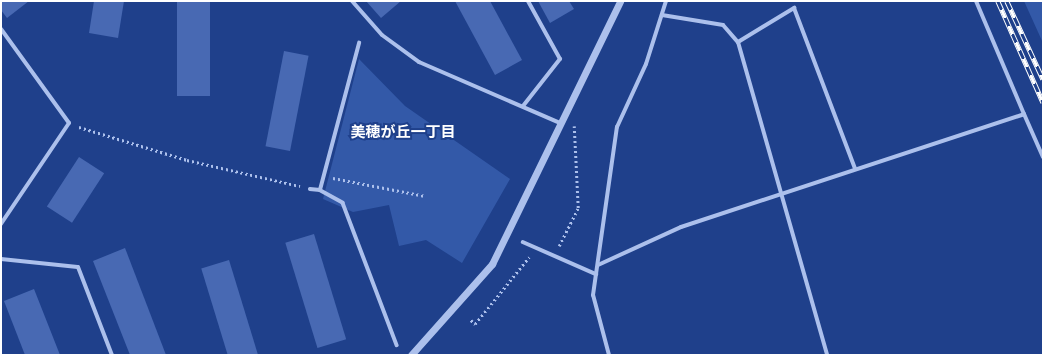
<!DOCTYPE html>
<html>
<head>
<meta charset="utf-8">
<style>
	body { margin:0 }
	#map { position:relative; width:1044px; height:356px; overflow:hidden; background:#1f408b; font-family:Helvetica,"Noto Sans JP",sans-serif }
	div>[style] { position:absolute }
	[style*='--x'] { left:calc(var(--x)*1px); top:calc(var(--y)*1px); width:calc(var(--w)*1px); rotate:calc(var(--a)*1deg) }
	.green>* { inset:0; background:#3359a8 }
	.building>* { inset:0; background:#4869b3; transform-origin:0 0 }
	.path>* { height:2.5px; margin-top:-1.25px; transform-origin:0; background:repeating-linear-gradient(90deg,#acc0ec 0 2px,transparent 0 5px) }
	.pedestrian>* { height:3.5px; margin:-1.75px; padding:0 1.75px; transform-origin:1.75px; border-radius:1.75px; background:#acc0ec }
	.minor>* { height:4px; margin:-2px; padding:0 2px; transform-origin:2px; border-radius:2px; background:#acc0ec }
	.tertiary>* { height:7px; margin:-3.5px; padding:0 3.5px; transform-origin:3.5px; border-radius:3.5px; background:#acc0ec }
	.rail>* { height:4.5px; margin-top:-2.25px; transform-origin:0; background:repeating-linear-gradient(90deg,#1f408b 0 9px,#fff 0 18px); box-sizing:border-box; border-block:1px solid #fff }
	span { translate:-50% -50%; white-space:nowrap; text-align:center; line-height:1.15; -webkit-text-stroke:4px #1f408b; paint-order:stroke }
	.neighbourhood-label { font-size:15px; color:#fff; font-weight:700 }
	.frame { position:absolute; inset:0; border:2px solid #fff; pointer-events:none }
</style>
</head>
<body>
<div id="map">
	<div class="green">
		<i style="clip-path:polygon(1024px 1px,1043px 1px,1043px 43px)"></i>
		<i style="clip-path:polygon(359px 59px,405px 106px,510px 179px,462px 263px,426px 240px,399px 246px,389px 205px,353px 212px,323px 199px)"></i>
	</div>
	<div class="building">
		<i style="clip-path:polygon(1px 1px,29px 1px,7px 18px,1px 10px)"></i>
		<i style="clip-path:polygon(94px 1px,124px 1px,118px 38px,89px 33px)"></i>
		<i style="left:177px;top:1px;width:33px;height:95px"></i>
		<i style="clip-path:polygon(366px 1px,401px 1px,381px 18px)"></i>
		<i style="clip-path:polygon(455px 1px,490px 1px,522px 60px,495px 75px)"></i>
		<i style="clip-path:polygon(538px 1px,569px 1px,574px 9px,550px 23px)"></i>
		<i style="left:284px;top:51px;width:25px;height:97px;rotate:11deg"></i>
		<i style="left:79px;top:157px;width:30px;height:59px;rotate:33deg"></i>
		<i style="left:314px;top:234px;width:110px;height:30px;rotate:73deg"></i>
		<i style="clip-path:polygon(125px 248px,166px 355px,130px 355px,93px 261px)"></i>
		<i style="left:229px;top:260px;width:99px;height:29px;rotate:73deg"></i>
		<i style="clip-path:polygon(34px 289px,60px 355px,25px 355px,4px 301px)"></i>
	</div>
	<div class="path">
		<i style="--x:79;--y:127;--w:113;--a:17"></i>
		<i style="--x:187;--y:160;--w:116;--a:13"></i>
		<i style="--x:333;--y:178;--w:94;--a:11.1"></i>
		<i style="--x:559;--y:246;--w:42;--a:-63.4"></i>
		<i style="--x:578;--y:208;--w:82;--a:-92.8"></i>
		<i style="--x:471;--y:320;--w:6;--a:45"></i>
		<i style="--x:475;--y:324;--w:86;--a:-51.1"></i>
	</div>
	<div class="pedestrian">
		<i style="--x:310;--y:189;--w:10;--a:6"></i>
		<i style="--x:320;--y:190;--w:152;--a:-75.1"></i>
		<i style="--x:320;--y:190;--w:26;--a:29"></i>
		<i style="--x:343;--y:203;--w:152;--a:69.2"></i>
		<i style="--x:523;--y:242;--w:80;--a:23.7"></i>
	</div>
	<div class="minor">
		<i style="--x:352;--y:1;--w:45;--a:48.6"></i>
		<i style="--x:382;--y:35;--w:46;--a:36.1"></i>
		<i style="--x:419;--y:62;--w:154;--a:23.4"></i>
		<i style="--x:976;--y:1;--w:123;--a:67"></i>
		<i style="--x:662;--y:15;--w:62;--a:9.3"></i>
		<i style="--x:723;--y:25;--w:23;--a:49"></i>
		<i style="--x:738;--y:42;--w:325;--a:74.1"></i>
		<i style="--x:1;--y:29;--w:116;--a:54.1"></i>
		<i style="--x:69;--y:123;--w:122;--a:124"></i>
		<i style="--x:738;--y:42;--w:66;--a:-31.3"></i>
		<i style="--x:794;--y:8;--w:172;--a:69.2"></i>
		<i style="--x:523;--y:106;--w:60;--a:-51.8"></i>
		<i style="--x:560;--y:59;--w:66;--a:-118.9"></i>
		<i style="--x:1;--y:259;--w:77;--a:5.9"></i>
		<i style="--x:78;--y:267;--w:94;--a:68.9"></i>
		<i style="--x:598;--y:265;--w:91;--a:-24.6"></i>
		<i style="--x:681;--y:227;--w:361;--a:-18.2"></i>
		<i style="--x:1024;--y:114;--w:47;--a:66.2"></i>
		<i style="--x:609;--y:355;--w:62;--a:-104.9"></i>
		<i style="--x:593;--y:295;--w:170;--a:-81.9"></i>
		<i style="--x:617;--y:127;--w:69;--a:-65.3"></i>
		<i style="--x:646;--y:64;--w:66;--a:-72.4"></i>
	</div>
	<div class="tertiary">
		<i style="--x:411;--y:355;--w:122;--a:-48.3"></i>
		<i style="--x:492;--y:264;--w:292;--a:-64"></i>
	</div>
	<div class="rail">
		<i style="--x:998;--y:1;--w:111;--a:66"></i>
		<i style="--x:1007;--y:1;--w:86;--a:65.2"></i>
	</div>
	<div class="neighbourhood-label">
		<span style="left:403px;top:132px">美穂が丘一丁目</span>
	</div>
	<div class="frame"></div>
</div>
</body>
</html>
